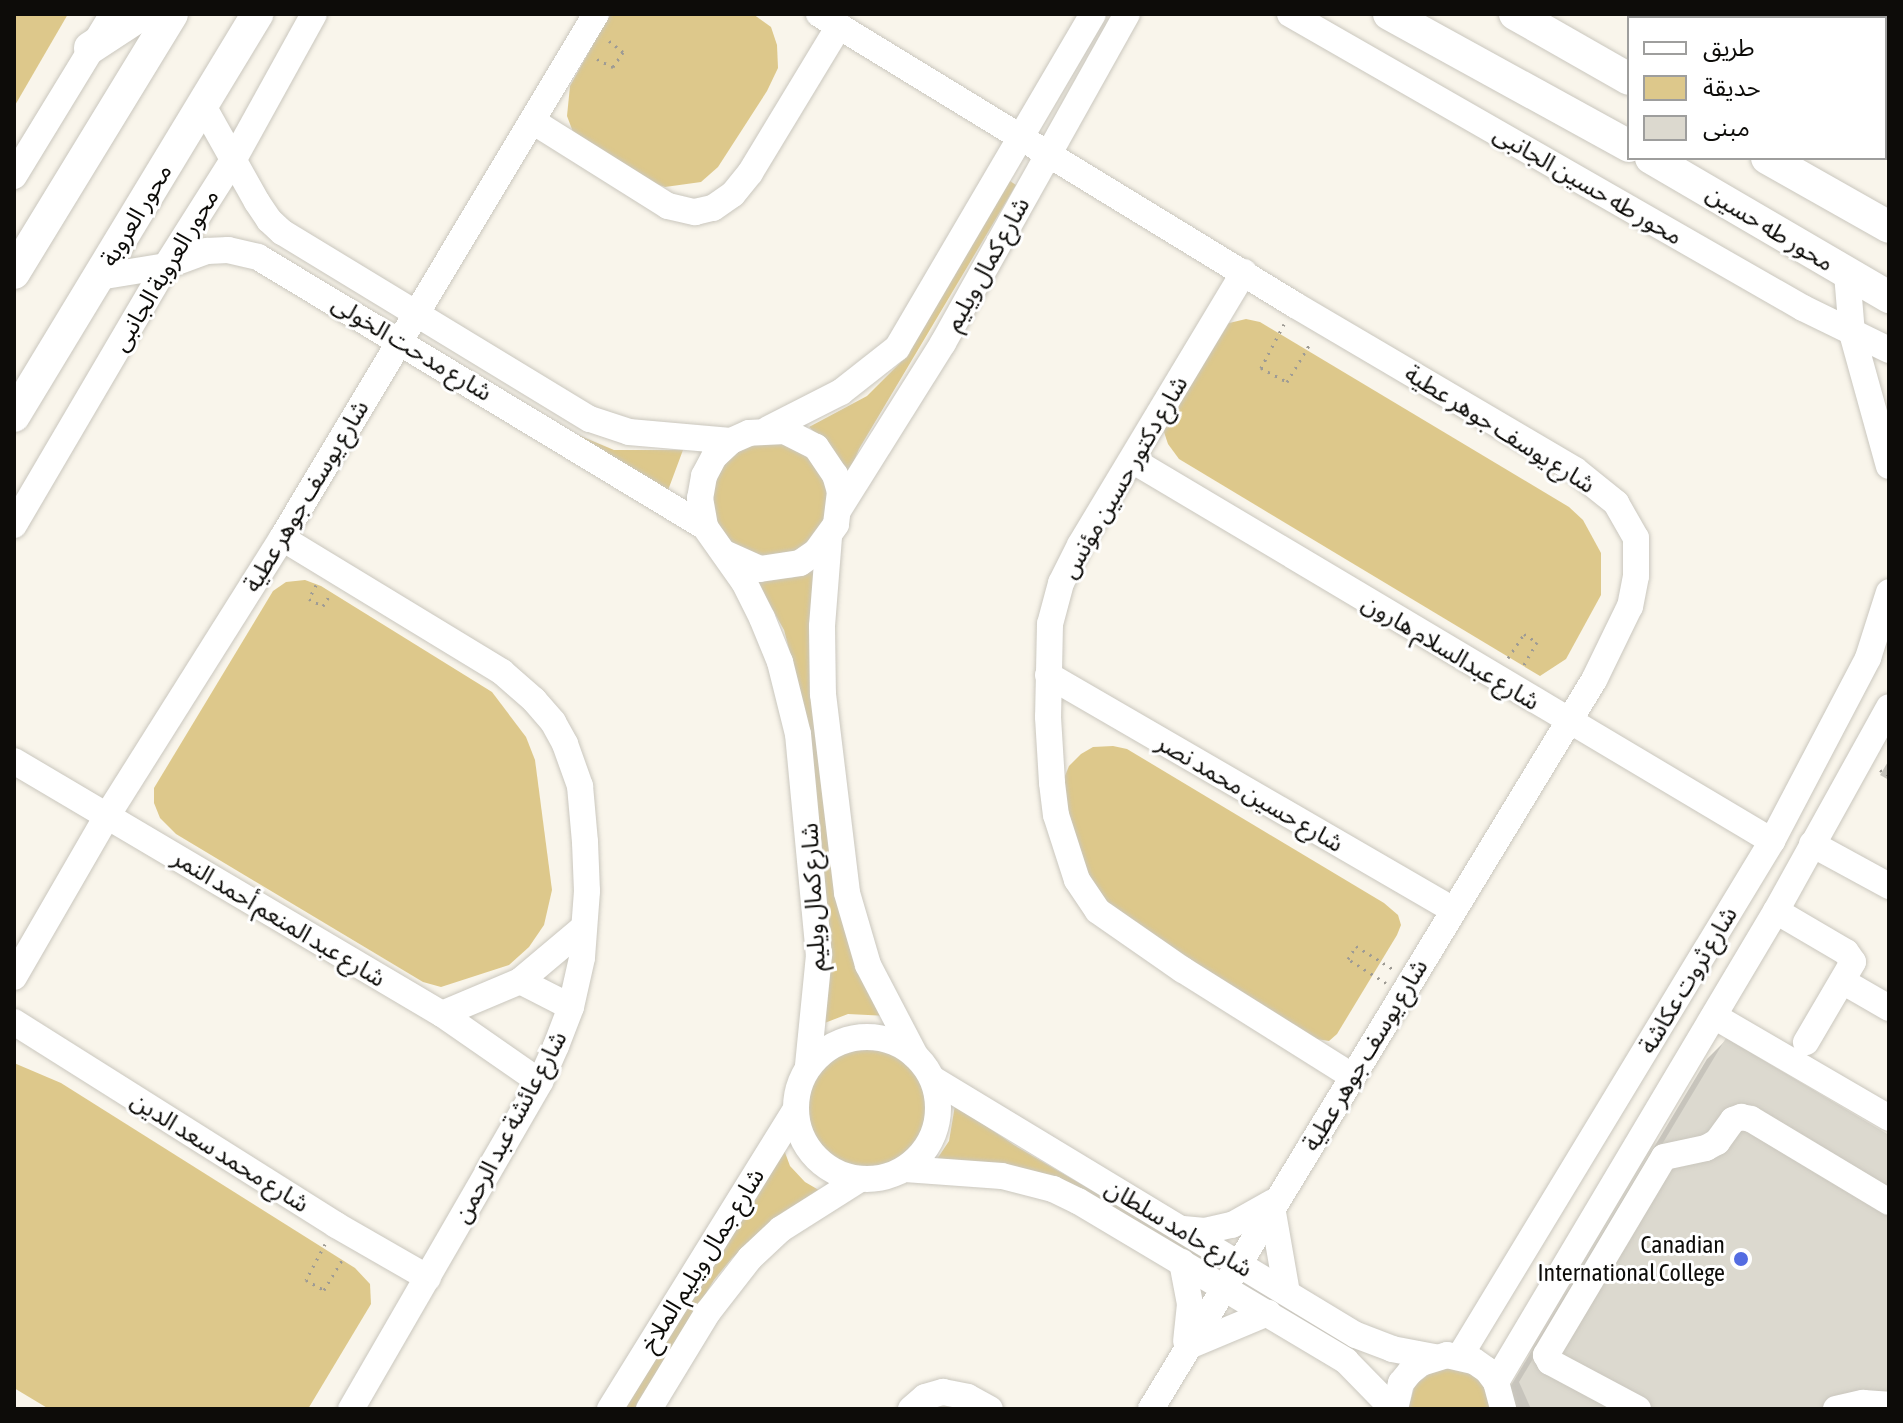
<!DOCTYPE html>
<html>
<head>
<meta charset="utf-8">
<style>
	body { margin:0 }
	#map { position:relative; width:1903px; height:1423px; overflow:hidden; background:#f9f5eb; font-family:"Asap Condensed","Noto Sans Arabic",sans-serif }
	div>[style] { position:absolute }
	[style*='--x'] { left:calc(var(--x)*1px); top:calc(var(--y)*1px); width:calc(var(--w)*1px); rotate:calc(var(--a)*1deg) }
	.green>* { inset:0; background:#ddc88b }
	.round { border-radius:50% }
	.shadow>* { inset:0; background:#0003 }
	.building>* { inset:0; background:#dcd9cf }
	.path>* { height:3px; margin-top:-1.5px; transform-origin:0; background:repeating-linear-gradient(90deg,#9e9b94 0 2px,transparent 0 8px) }
	.roads { filter:drop-shadow(0 0 2px #cac7be) drop-shadow(0 0 2px #cac7be) }
	.minor>* { height:26px; margin:-13px; padding:0 13px; transform-origin:13px; border-radius:13px; background:#fff }
	.minor>.ring { margin:-13px; padding:0; box-sizing:content-box; background:none; border:26px solid #fff; border-radius:50% }
	.major>* { height:32px; margin:-16px; padding:0 16px; transform-origin:16px; border-radius:16px; background:#fff }
	.dots>* { width:22px; height:22px; translate:-50% -50%; box-sizing:border-box; border:4px solid #fff; border-radius:50% }
	span { translate:-50% -50%; white-space:nowrap; text-align:center; line-height:1.15; -webkit-text-stroke:6px #fff; paint-order:stroke }
	.street-label { font-size:24px; color:#0d0c09 }
	.poi-label { font-size:24px; color:#0d0c09 }
	.right { translate:-100% -50%; text-align:right }
	.frame { position:absolute; inset:0; border:16px solid #0d0c09; pointer-events:none }
	.legend { position:absolute; left:1627px; top:16px; width:260px; height:144px; box-sizing:border-box; background:#fff; border:2px solid #9e9e9d; margin:0; padding:10px 14px; list-style:none; font-size:24px; color:#0d0c09 }
	.legend li { display:flex; align-items:center; gap:16px; height:40px }
	.legend b { width:40px; border:2px solid #9e9e9d }
</style>
</head>
<body>
<div id="map">
	<div class="green">
		<i style="clip-path:polygon(14px 14px,68px 14px,14px 107px)"></i>
		<i style="clip-path:polygon(610px 14px,753px 14px,771px 27px,777px 45px,778px 68px,767px 91px,718px 167px,701px 182px,665px 187px,633px 176px,573px 132px,567px 116px,570px 86px)"></i>
		<i style="clip-path:polygon(1007px 179px,1016px 185px,859px 449px,848px 475px,827px 444px,809px 427px,867px 396px,906px 357px)"></i>
		<i style="clip-path:polygon(1246px 319px,1260px 322px,1569px 507px,1583px 520px,1601px 553px,1601px 595px,1566px 659px,1540px 676px,1179px 459px,1168px 444px,1164px 432px,1167px 419px,1225px 324px)"></i>
		<i style="clip-path:polygon(571px 432px,614px 450px,683px 450px,664px 501px)"></i>
		<i style="clip-path:polygon(772px 439px,812px 455px,831px 494px,821px 535px,785px 559px,742px 553px,730px 544px,714px 520px,711px 491px,722px 464px,744px 446px)"></i>
		<i style="clip-path:polygon(816px 570px,812px 681px,888px 1016px,848px 1014px,822px 1024px,798px 683px,784px 630px,754px 576px,791px 578px)"></i>
		<i style="clip-path:polygon(305px 580px,321px 586px,492px 692px,526px 737px,535px 760px,552px 890px,544px 925px,529px 947px,509px 965px,441px 987px,423px 982px,176px 834px,160px 818px,154px 803px,154px 788px,273px 591px,286px 582px)"></i>
		<i style="clip-path:polygon(1113px 746px,1127px 749px,1384px 903px,1398px 915px,1401px 925px,1397px 935px,1337px 1034px,1329px 1041px,1316px 1039px,1117px 918px,1079px 862px,1062px 783px,1069px 766px,1081px 754px,1093px 747px)"></i>
		<i class="round" style="left:806px;top:1047px;width:120px;height:120px"></i>
		<i style="clip-path:polygon(14px 1063px,61px 1083px,355px 1268px,370px 1284px,371px 1304px,308px 1409px,49px 1409px,14px 1388px)"></i>
		<i style="clip-path:polygon(955px 1105px,1014px 1145px,1217px 1264px,1211px 1275px,1089px 1201px,933px 1165px,949px 1141px)"></i>
		<i style="clip-path:polygon(780px 1139px,790px 1166px,805px 1182px,829px 1196px,755px 1238px,732px 1258px,714px 1280px,636px 1409px,619px 1409px)"></i>
		<i style="clip-path:polygon(1445px 1367px,1469px 1371px,1486px 1387px,1492px 1409px,1408px 1409px,1415px 1385px,1434px 1370px)"></i>
	</div>
	<div class="shadow">
		<i style="clip-path:polygon(1889px 760px,1889px 780px,1880px 775px)"></i>
		<i style="clip-path:polygon(1726px 1040px,1889px 1137px,1889px 1409px,1504px 1409px,1501px 1402px,1707px 1059px)"></i>
	</div>
	<div class="building">
		<i style="clip-path:polygon(1726px 1038px,1889px 1135px,1889px 1409px,1531px 1409px,1519px 1382px)"></i>
	</div>
	<div class="path">
		<i style="--x:597;--y:59;--w:18;--a:27"></i>
		<i style="--x:613;--y:67;--w:18;--a:-56"></i>
		<i style="--x:623;--y:52;--w:19;--a:-141"></i>
		<i style="--x:1284;--y:324;--w:50;--a:117.6"></i>
		<i style="--x:1261;--y:368;--w:30;--a:28"></i>
		<i style="--x:1287;--y:382;--w:47;--a:-59"></i>
		<i style="--x:316;--y:585;--w:16;--a:117"></i>
		<i style="--x:309;--y:599;--w:16;--a:27"></i>
		<i style="--x:323;--y:606;--w:13;--a:-58"></i>
		<i style="--x:1508;--y:658;--w:29;--a:-56"></i>
		<i style="--x:1524;--y:634;--w:15;--a:32"></i>
		<i style="--x:1537;--y:642;--w:28;--a:120"></i>
		<i style="--x:1880;--y:770;--w:10;--a:29"></i>
		<i style="--x:1386;--y:983;--w:45;--a:-147.7"></i>
		<i style="--x:1348;--y:959;--w:15;--a:-58"></i>
		<i style="--x:1356;--y:946;--w:44;--a:31.9"></i>
		<i style="--x:325;--y:1244;--w:41;--a:117.8"></i>
		<i style="--x:306;--y:1280;--w:21;--a:29"></i>
		<i style="--x:324;--y:1290;--w:39;--a:-59"></i>
	</div>
	<div class="roads">
		<div class="minor">
			<i style="--x:819;--y:14;--w:558;--a:31.44"></i>
			<i style="--x:1295;--y:305;--w:325;--a:30.5"></i>
			<i style="--x:1575;--y:470;--w:53;--a:38.8"></i>
			<i style="--x:1616;--y:503;--w:40;--a:60.3"></i>
			<i style="--x:1636;--y:538;--w:38;--a:90"></i>
			<i style="--x:1636;--y:576;--w:31;--a:101"></i>
			<i style="--x:1630;--y:606;--w:82;--a:115.9"></i>
			<i style="--x:1594;--y:680;--w:853;--a:121.29"></i>
			<i style="--x:1290;--y:14;--w:591;--a:29.82"></i>
			<i style="--x:1803;--y:308;--w:96;--a:26"></i>
			<i style="--x:1719;--y:14;--w:8;--a:30"></i>
			<i style="--x:1768;--y:14;--w:8;--a:30"></i>
			<i style="--x:1853;--y:14;--w:12;--a:20"></i>
			<i style="--x:1885;--y:26;--w:4;--a:27"></i>
			<i style="--x:1885;--y:65;--w:4;--a:0"></i>
			<i style="--x:1885;--y:90;--w:4;--a:14"></i>
			<i style="--x:202;--y:104;--w:112;--a:60.7"></i>
			<i style="--x:257;--y:202;--w:22;--a:56"></i>
			<i style="--x:269;--y:220;--w:18;--a:43"></i>
			<i style="--x:282;--y:232;--w:360;--a:31.3"></i>
			<i style="--x:590;--y:419;--w:41;--a:18.4"></i>
			<i style="--x:629;--y:432;--w:102;--a:5"></i>
			<i style="--x:534;--y:122;--w:158;--a:32.1"></i>
			<i style="--x:668;--y:206;--w:28;--a:13"></i>
			<i style="--x:695;--y:212;--w:18;--a:-13"></i>
			<i style="--x:713;--y:208;--w:24;--a:-35"></i>
			<i style="--x:733;--y:194;--w:27;--a:-51"></i>
			<i style="--x:750;--y:173;--w:172;--a:-58.8"></i>
			<i style="--x:14;--y:176;--w:190;--a:-58.6"></i>
			<i style="--x:1244;--y:272;--w:318;--a:121"></i>
			<i style="--x:1080;--y:545;--w:42;--a:116.6"></i>
			<i style="--x:1061;--y:583;--w:42;--a:105"></i>
			<i style="--x:1050;--y:624;--w:93;--a:91.2"></i>
			<i style="--x:1048;--y:717;--w:66;--a:86.5"></i>
			<i style="--x:1052;--y:783;--w:32;--a:83"></i>
			<i style="--x:1056;--y:815;--w:68;--a:72.1"></i>
			<i style="--x:1077;--y:880;--w:37;--a:56"></i>
			<i style="--x:1098;--y:911;--w:103;--a:34.8"></i>
			<i style="--x:1183;--y:970;--w:199;--a:32.1"></i>
			<i style="--x:1847;--y:274;--w:59;--a:85.2"></i>
			<i style="--x:1852;--y:333;--w:138;--a:74.5"></i>
			<i style="--x:99;--y:277;--w:68;--a:-9.3"></i>
			<i style="--x:166;--y:266;--w:44;--a:-20.1"></i>
			<i style="--x:207;--y:251;--w:21;--a:-3"></i>
			<i style="--x:228;--y:250;--w:31;--a:13"></i>
			<i style="--x:258;--y:257;--w:522;--a:31.13"></i>
			<i style="--x:768;--y:429;--w:82;--a:-26.9"></i>
			<i style="--x:841;--y:392;--w:71;--a:-38.2"></i>
			<i style="--x:897;--y:348;--w:387;--a:-59.6"></i>
			<i style="--x:1132;--y:460;--w:745;--a:30.77"></i>
			<i style="--x:839;--y:509;--w:196;--a:-57.9"></i>
			<i style="--x:943;--y:343;--w:377;--a:-60.8"></i>
			<i style="--x:14;--y:525;--w:300;--a:-59.6"></i>
			<i style="--x:166;--y:266;--w:129;--a:-57.7"></i>
			<i style="--x:235;--y:157;--w:163;--a:-61.1"></i>
			<i style="--x:829;--y:537;--w:89;--a:94.5"></i>
			<i style="--x:822;--y:626;--w:68;--a:89.2"></i>
			<i style="--x:823;--y:694;--w:200;--a:83.1"></i>
			<i style="--x:847;--y:893;--w:75;--a:73.7"></i>
			<i style="--x:868;--y:965;--w:102;--a:62.4"></i>
			<i style="--x:282;--y:538;--w:258;--a:31.3"></i>
			<i style="--x:502;--y:672;--w:43;--a:41.2"></i>
			<i style="--x:534;--y:700;--w:29;--a:49"></i>
			<i style="--x:553;--y:722;--w:25;--a:61"></i>
			<i style="--x:565;--y:744;--w:45;--a:70.3"></i>
			<i style="--x:580;--y:786;--w:56;--a:84.9"></i>
			<i style="--x:585;--y:842;--w:49;--a:87.7"></i>
			<i style="--x:587;--y:891;--w:67;--a:94.3"></i>
			<i style="--x:582;--y:958;--w:50;--a:102.7"></i>
			<i style="--x:571;--y:1007;--w:42;--a:111"></i>
			<i style="--x:556;--y:1046;--w:39;--a:114"></i>
			<i style="--x:540;--y:1082;--w:378;--a:120"></i>
			<i style="--x:724;--y:553;--w:39;--a:24"></i>
			<i style="--x:760;--y:569;--w:40;--a:-8.5"></i>
			<i style="--x:800;--y:563;--w:19;--a:-35"></i>
			<i style="--x:816;--y:552;--w:34;--a:-54"></i>
			<i style="--x:836;--y:524;--w:32;--a:-83"></i>
			<i style="--x:840;--y:492;--w:18;--a:-106"></i>
			<i style="--x:835;--y:475;--w:34;--a:-124"></i>
			<i style="--x:816;--y:447;--w:35;--a:-153"></i>
			<i style="--x:785;--y:431;--w:36;--a:177"></i>
			<i style="--x:749;--y:433;--w:20;--a:156"></i>
			<i style="--x:731;--y:441;--w:23;--a:137"></i>
			<i style="--x:714;--y:457;--w:21;--a:118"></i>
			<i style="--x:704;--y:476;--w:22;--a:100"></i>
			<i style="--x:700;--y:498;--w:29;--a:80"></i>
			<i style="--x:705;--y:527;--w:67;--a:54.7"></i>
			<i style="--x:744;--y:582;--w:40;--a:63.4"></i>
			<i style="--x:762;--y:618;--w:48;--a:67.8"></i>
			<i style="--x:780;--y:662;--w:74;--a:76"></i>
			<i style="--x:798;--y:734;--w:222;--a:84.6"></i>
			<i style="--x:819;--y:955;--w:112;--a:95.7"></i>
			<i style="--x:1048;--y:675;--w:468;--a:30.1"></i>
			<i style="--x:14;--y:761;--w:497;--a:30.6"></i>
			<i style="--x:442;--y:1014;--w:119;--a:34.8"></i>
			<i style="--x:1812;--y:844;--w:88;--a:28.6"></i>
			<i style="--x:1776;--y:911;--w:81;--a:30.4"></i>
			<i style="--x:1846;--y:952;--w:12;--a:55"></i>
			<i style="--x:1853;--y:962;--w:93;--a:120.4"></i>
			<i style="--x:14;--y:977;--w:186;--a:-60"></i>
			<i style="--x:107;--y:816;--w:328;--a:-57.8"></i>
			<i style="--x:282;--y:538;--w:611;--a:-59.07"></i>
			<i style="--x:520;--y:981;--w:57;--a:27"></i>
			<i style="--x:1844;--y:982;--w:52;--a:30"></i>
			<i style="--x:442;--y:1014;--w:85;--a:-22.9"></i>
			<i style="--x:520;--y:981;--w:82;--a:-40.1"></i>
			<i style="--x:1714;--y:1016;--w:203;--a:30.2"></i>
			<i style="--x:14;--y:1022;--w:381;--a:32.2"></i>
			<i style="--x:336;--y:1225;--w:106;--a:29.9"></i>
			<i class="ring" style="left:796px;top:1037px;width:116px;height:116px"></i>
			<i style="--x:933;--y:1079;--w:494;--a:31.2"></i>
			<i style="--x:1356;--y:1335;--w:39;--a:21"></i>
			<i style="--x:1392;--y:1349;--w:43;--a:10.8"></i>
			<i style="--x:905;--y:1169;--w:97;--a:4.1"></i>
			<i style="--x:1002;--y:1176;--w:53;--a:14.3"></i>
			<i style="--x:1053;--y:1189;--w:28;--a:26"></i>
			<i style="--x:1078;--y:1201;--w:312;--a:30.8"></i>
			<i style="--x:1346;--y:1361;--w:67;--a:45.6"></i>
			<i style="--x:1272;--y:1207;--w:87;--a:80.1"></i>
			<i style="--x:1183;--y:1229;--w:22;--a:5"></i>
			<i style="--x:1205;--y:1231;--w:28;--a:-13"></i>
			<i style="--x:1232;--y:1225;--w:47;--a:-29.3"></i>
			<i style="--x:1182;--y:1262;--w:43;--a:79.2"></i>
			<i style="--x:1190;--y:1304;--w:37;--a:96"></i>
			<i style="--x:1189;--y:1346;--w:86;--a:-22.7"></i>
			<i style="--x:1460;--y:1356;--w:602;--a:-58.79"></i>
			<i style="--x:1772;--y:841;--w:207;--a:-62.3"></i>
			<i style="--x:1868;--y:658;--w:69;--a:-72.3"></i>
			<i style="--x:1496;--y:1382;--w:548;--a:-59.27"></i>
			<i style="--x:1776;--y:911;--w:233;--a:-61"></i>
			<i style="--x:610;--y:1409;--w:351;--a:-58.2"></i>
			<i style="--x:649;--y:1409;--w:114;--a:-58.7"></i>
			<i style="--x:708;--y:1312;--w:68;--a:-52.1"></i>
			<i style="--x:750;--y:1258;--w:42;--a:-43.1"></i>
			<i style="--x:781;--y:1229;--w:93;--a:-32.3"></i>
			<i style="--x:911;--y:1409;--w:18;--a:-41"></i>
			<i style="--x:925;--y:1397;--w:19;--a:-16"></i>
			<i style="--x:943;--y:1392;--w:25;--a:11"></i>
			<i style="--x:968;--y:1397;--w:25;--a:29"></i>
			<i style="--x:1395;--y:1409;--w:27;--a:-77"></i>
			<i style="--x:1401;--y:1383;--w:14;--a:-51"></i>
			<i style="--x:1410;--y:1372;--w:14;--a:-39"></i>
			<i style="--x:1421;--y:1363;--w:27;--a:-17"></i>
			<i style="--x:1447;--y:1355;--w:28;--a:13"></i>
			<i style="--x:1474;--y:1361;--w:16;--a:35"></i>
			<i style="--x:1487;--y:1370;--w:15;--a:53"></i>
			<i style="--x:1496;--y:1382;--w:28;--a:75"></i>
			<i style="--x:1638;--y:1409;--w:100;--a:-151.9"></i>
			<i style="--x:1550;--y:1362;--w:8;--a:-120"></i>
			<i style="--x:1546;--y:1355;--w:230;--a:-59.2"></i>
			<i style="--x:1664;--y:1157;--w:43;--a:-12.1"></i>
			<i style="--x:1706;--y:1148;--w:13;--a:-29"></i>
			<i style="--x:1717;--y:1142;--w:27;--a:-54"></i>
			<i style="--x:1733;--y:1120;--w:9;--a:-21"></i>
			<i style="--x:1741;--y:1117;--w:10;--a:11"></i>
			<i style="--x:1751;--y:1119;--w:161;--a:31"></i>
			<i style="--x:1836;--y:1409;--w:28;--a:-13"></i>
			<i style="--x:1863;--y:1403;--w:26;--a:4"></i>
		</div>
		<div class="major">
			<i style="--x:1389;--y:14;--w:274;--a:28.8"></i>
			<i style="--x:1515;--y:14;--w:131;--a:29.7"></i>
			<i style="--x:90;--y:48;--w:62;--a:-33.2"></i>
			<i style="--x:1651;--y:158;--w:276;--a:30.3"></i>
			<i style="--x:1767;--y:158;--w:140;--a:29.5"></i>
			<i style="--x:14;--y:273;--w:303;--a:-58.6"></i>
			<i style="--x:14;--y:416;--w:470;--a:-58.8"></i>
		</div>
	</div>
	<div class="dots">
		<i style="left:1741px;top:1259px;background:#546ce1"></i>
	</div>
	<div class="street-label">
		<span style="left:1588px;top:185px;rotate:30deg">محور طه حسين الجانبى</span>
		<span style="left:136px;top:215px;rotate:-59deg">محور العروبة</span>
		<span style="left:1770px;top:228px;rotate:31deg">محور طه حسين</span>
		<span style="left:987px;top:264px;rotate:-61deg">شارع كمال ويليم</span>
		<span style="left:165px;top:270px;rotate:-59deg">محور العروبة الجانبى</span>
		<span style="left:412px;top:348px;rotate:31deg">شارع مدحت الخولى</span>
		<span style="left:1500px;top:429px;rotate:32deg">شارع يوسف جوهر عطية</span>
		<span style="left:1124px;top:477px;rotate:-60deg">شارع دكتور حسين مؤنس</span>
		<span style="left:306px;top:496px;rotate:-59deg">شارع يوسف جوهر عطية</span>
		<span style="left:1451px;top:652px;rotate:31deg">شارع عبدالسلام هارون</span>
		<span style="left:1250px;top:793px;rotate:30deg">شارع حسين محمد نصر</span>
		<span style="left:813px;top:897px;rotate:-93deg">شارع كمال ويليم</span>
		<span style="left:279px;top:918px;rotate:31deg">شارع عبد المنعم أحمد النمر</span>
		<span style="left:1688px;top:980px;rotate:-59deg">شارع ثروت عكاشة</span>
		<span style="left:1365px;top:1055px;rotate:-59deg">شارع يوسف جوهر عطية</span>
		<span style="left:510px;top:1127px;rotate:-62deg">شارع عائشة عبد الرحمن</span>
		<span style="left:220px;top:1152px;rotate:32deg">شارع محمد سعد الدين</span>
		<span style="left:1179px;top:1228px;rotate:31deg">شارع حامد سلطان</span>
		<span style="left:702px;top:1260px;rotate:-58deg">شارع جمال ويليم الملاخ</span>
	</div>
	<div class="poi-label">
		<span class="right" style="left:1725px;top:1259px">Canadian<br>International College</span>
	</div>
	<div class="frame"></div>
	<ul class="legend">
	<li><b style="height:10px;background:#fff"></b>طريق</li>
	<li><b style="height:22px;background:#ddc88b"></b>حديقة</li>
	<li><b style="height:22px;background:#dcd9cf"></b>مبنى</li>
	</ul>
</div>
</body>
</html>
